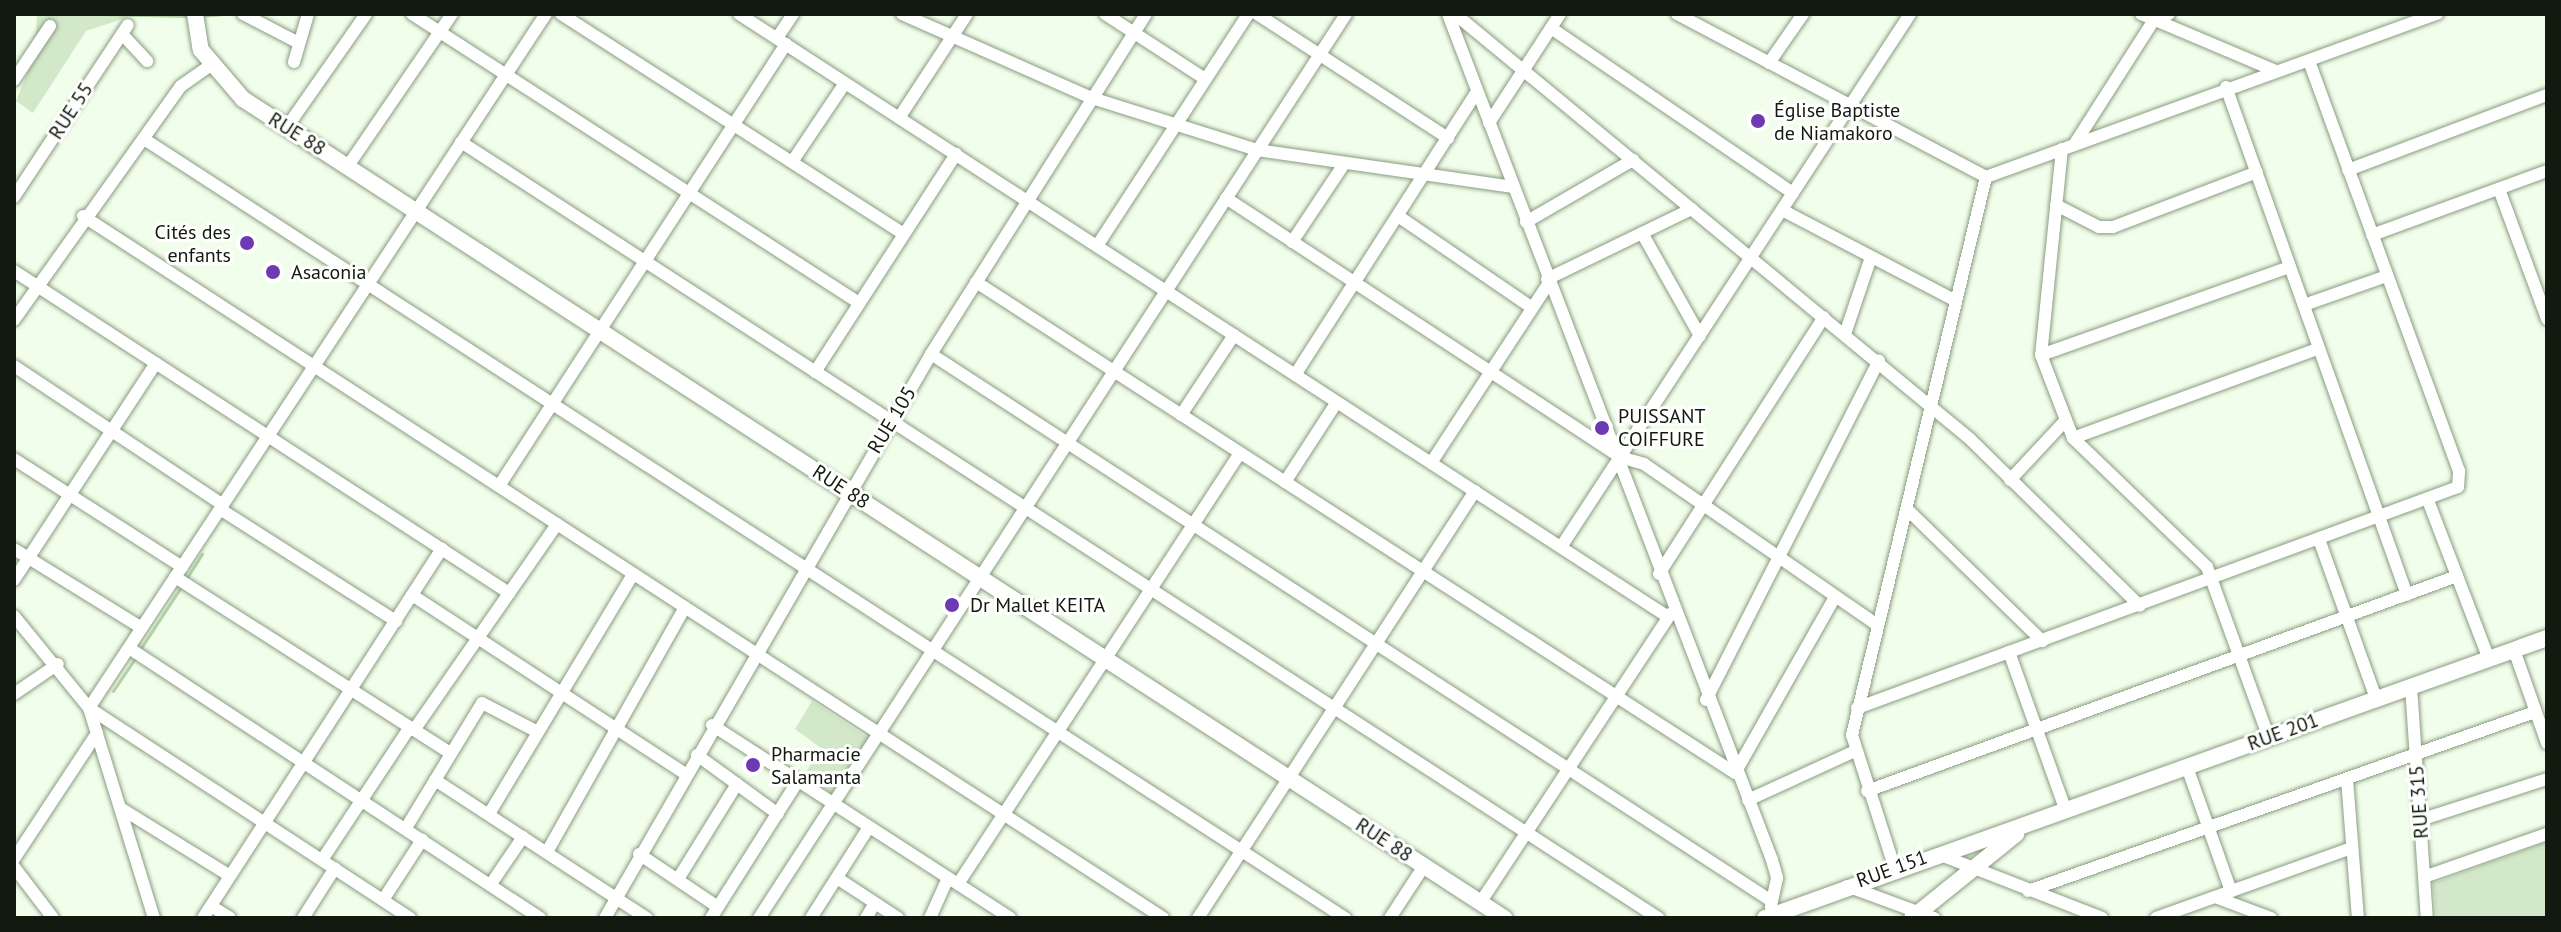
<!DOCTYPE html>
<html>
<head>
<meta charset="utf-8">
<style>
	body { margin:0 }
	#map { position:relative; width:2561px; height:932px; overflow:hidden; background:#f1feeb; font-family:"PT Sans",sans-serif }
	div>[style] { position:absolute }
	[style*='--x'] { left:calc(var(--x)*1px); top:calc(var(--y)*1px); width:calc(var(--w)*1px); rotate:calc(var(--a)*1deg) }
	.green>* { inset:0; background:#d3e8c9 }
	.stream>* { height:3px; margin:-1.5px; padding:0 1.5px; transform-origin:1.5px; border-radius:1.5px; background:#b4d4a5 }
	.roads { filter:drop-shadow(0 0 2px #899c80) drop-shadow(0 0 2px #899c80) }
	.minor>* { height:12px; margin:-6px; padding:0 6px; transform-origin:6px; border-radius:6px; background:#fff }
	.major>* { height:16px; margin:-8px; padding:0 8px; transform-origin:8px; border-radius:8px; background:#fff }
	.dots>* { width:22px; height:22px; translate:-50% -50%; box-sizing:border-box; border:4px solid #fff; border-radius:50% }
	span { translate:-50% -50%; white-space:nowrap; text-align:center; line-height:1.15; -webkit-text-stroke:6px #fff; paint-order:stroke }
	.poi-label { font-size:20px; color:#12190e }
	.left { translate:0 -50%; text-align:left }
	.right { translate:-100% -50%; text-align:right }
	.street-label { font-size:20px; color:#12190e }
	.frame { position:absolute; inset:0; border:16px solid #12190e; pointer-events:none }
</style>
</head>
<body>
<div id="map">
	<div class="green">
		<i style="clip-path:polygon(37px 14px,138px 14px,86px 31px,33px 113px,16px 101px,35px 54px)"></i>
		<i style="clip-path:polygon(812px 701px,868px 738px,832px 794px,804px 775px,821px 748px,795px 729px)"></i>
		<i style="clip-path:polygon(2547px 842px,2547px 918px,2436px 918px,2433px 883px)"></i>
	</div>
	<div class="stream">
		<i style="--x:97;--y:14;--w:91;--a:1.3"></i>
		<i style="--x:200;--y:16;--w:21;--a:-5"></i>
		<i style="--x:185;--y:581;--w:32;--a:-58"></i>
		<i style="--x:139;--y:651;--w:77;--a:-56.7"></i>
		<i style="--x:113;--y:691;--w:40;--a:-56"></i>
	</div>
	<div class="roads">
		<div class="minor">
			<i style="--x:243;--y:14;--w:63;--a:27.4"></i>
			<i style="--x:412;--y:14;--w:532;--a:32.88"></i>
			<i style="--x:561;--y:14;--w:407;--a:32.7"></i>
			<i style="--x:739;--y:14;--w:1104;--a:32.98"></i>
			<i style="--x:902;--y:14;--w:208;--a:23.9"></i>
			<i style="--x:1092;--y:98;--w:173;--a:17.5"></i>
			<i style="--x:1257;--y:150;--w:259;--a:8.2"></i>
			<i style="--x:1105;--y:14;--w:119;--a:33"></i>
			<i style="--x:1257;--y:14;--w:228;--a:33"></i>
			<i style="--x:1448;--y:14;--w:906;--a:69.04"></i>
			<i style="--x:1772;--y:860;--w:19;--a:74"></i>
			<i style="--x:1777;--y:878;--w:30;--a:102"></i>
			<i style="--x:1455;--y:14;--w:668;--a:39.53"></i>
			<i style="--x:1970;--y:439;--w:238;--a:44.5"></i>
			<i style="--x:1677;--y:14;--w:349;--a:27.8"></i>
			<i style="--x:1986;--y:177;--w:480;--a:-19.9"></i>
			<i style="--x:2141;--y:14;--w:147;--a:22.9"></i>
			<i style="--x:1551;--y:28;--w:293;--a:34.3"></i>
			<i style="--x:122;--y:34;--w:37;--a:47"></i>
			<i style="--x:777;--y:38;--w:29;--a:-56"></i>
			<i style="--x:294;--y:62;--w:50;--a:-73.7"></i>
			<i style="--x:1769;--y:63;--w:60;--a:-55.2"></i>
			<i style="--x:14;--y:80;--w:65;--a:-56.3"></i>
			<i style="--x:2226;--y:87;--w:539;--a:70.39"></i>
			<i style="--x:899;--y:118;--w:124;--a:-56.8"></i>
			<i style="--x:1489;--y:123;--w:130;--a:-56.9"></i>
			<i style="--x:287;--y:127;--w:138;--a:-55"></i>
			<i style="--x:144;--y:139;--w:1432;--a:32.97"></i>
			<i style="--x:461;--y:142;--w:1427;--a:32.95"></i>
			<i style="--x:2074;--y:145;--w:148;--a:-57.4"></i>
			<i style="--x:2154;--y:20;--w:16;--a:-22"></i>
			<i style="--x:2062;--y:149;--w:207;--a:95.8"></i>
			<i style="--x:2041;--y:355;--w:89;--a:68.9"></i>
			<i style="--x:2073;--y:438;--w:186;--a:43.9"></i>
			<i style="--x:2207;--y:567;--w:182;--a:70.1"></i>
			<i style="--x:792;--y:162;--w:95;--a:-56.1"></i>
			<i style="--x:348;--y:166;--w:184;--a:-55.6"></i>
			<i style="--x:2348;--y:170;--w:213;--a:-20.7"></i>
			<i style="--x:2499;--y:189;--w:139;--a:69.7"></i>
			<i style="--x:14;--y:197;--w:206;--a:-56.5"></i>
			<i style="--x:1226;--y:198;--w:472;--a:33.3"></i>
			<i style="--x:1620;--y:457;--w:25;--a:16"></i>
			<i style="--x:1644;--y:464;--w:283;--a:34.6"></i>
			<i style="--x:2056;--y:205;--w:48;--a:27.1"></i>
			<i style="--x:2099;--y:227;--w:14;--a:0"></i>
			<i style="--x:2113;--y:227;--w:154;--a:-20.9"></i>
			<i style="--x:1782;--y:210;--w:196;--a:27.6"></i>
			<i style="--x:83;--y:216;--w:1288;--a:33.02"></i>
			<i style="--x:1398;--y:216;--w:161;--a:34.4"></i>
			<i style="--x:1526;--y:222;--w:124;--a:-30.1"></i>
			<i style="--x:1642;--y:233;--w:118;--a:60.6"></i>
			<i style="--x:2372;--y:235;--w:186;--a:-20.1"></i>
			<i style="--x:1292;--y:242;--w:90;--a:-56.3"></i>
			<i style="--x:1097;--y:246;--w:277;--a:-56.9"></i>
			<i style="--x:14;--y:271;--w:591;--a:33.04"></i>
			<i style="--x:1547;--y:279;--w:161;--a:-25.8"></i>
			<i style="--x:976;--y:282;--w:904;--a:32.9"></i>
			<i style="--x:1735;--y:773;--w:202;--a:-60.4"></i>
			<i style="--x:2304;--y:305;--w:88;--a:-19.3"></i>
			<i style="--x:14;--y:320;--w:287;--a:-54.5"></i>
			<i style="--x:181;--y:86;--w:35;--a:-35"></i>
			<i style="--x:1845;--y:334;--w:81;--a:-71.3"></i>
			<i style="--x:931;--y:354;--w:1001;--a:33.06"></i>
			<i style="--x:2041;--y:355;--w:264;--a:-19.5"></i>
			<i style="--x:14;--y:366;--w:251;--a:33.6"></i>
			<i style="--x:815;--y:372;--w:260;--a:-57.1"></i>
			<i style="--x:1295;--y:375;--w:336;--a:-57.3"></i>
			<i style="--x:1181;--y:415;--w:96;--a:-56.5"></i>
			<i style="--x:2073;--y:438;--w:261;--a:-20"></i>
			<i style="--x:14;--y:459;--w:200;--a:32.7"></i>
			<i style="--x:1431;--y:463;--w:215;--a:-56.8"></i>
			<i style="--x:2010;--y:480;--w:81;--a:-47"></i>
			<i style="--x:1285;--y:482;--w:95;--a:-57"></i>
			<i style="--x:499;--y:486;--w:527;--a:-57"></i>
			<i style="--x:2429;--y:503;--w:167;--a:69"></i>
			<i style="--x:220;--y:509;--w:209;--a:32.5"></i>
			<i style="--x:1910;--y:512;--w:185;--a:44.3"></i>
			<i style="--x:2320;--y:542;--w:166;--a:70.3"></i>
			<i style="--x:1561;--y:547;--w:637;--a:-56.78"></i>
			<i style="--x:14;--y:549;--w:150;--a:31.7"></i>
			<i style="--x:1659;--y:574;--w:305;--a:-57.3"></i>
			<i style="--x:175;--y:577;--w:326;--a:32.6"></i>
			<i style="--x:14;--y:580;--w:259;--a:-56.8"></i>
			<i style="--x:412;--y:595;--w:327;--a:33.2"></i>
			<i style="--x:14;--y:616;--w:119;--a:50.8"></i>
			<i style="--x:89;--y:708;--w:220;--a:72.8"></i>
			<i style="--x:129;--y:648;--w:492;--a:33.3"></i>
			<i style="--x:2514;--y:650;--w:99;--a:70.5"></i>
			<i style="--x:2009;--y:652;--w:169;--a:70.3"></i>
			<i style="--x:2411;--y:686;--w:233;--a:86.1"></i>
			<i style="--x:14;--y:694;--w:53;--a:-34.3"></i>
			<i style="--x:1706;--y:700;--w:381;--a:-63"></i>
			<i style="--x:89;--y:708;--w:831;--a:-56.64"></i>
			<i style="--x:89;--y:708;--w:384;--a:33.2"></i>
			<i style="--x:1857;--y:708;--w:640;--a:-20.19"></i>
			<i style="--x:2458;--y:487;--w:16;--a:-86"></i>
			<i style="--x:2459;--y:471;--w:436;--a:-110.1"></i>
			<i style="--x:712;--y:725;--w:355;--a:32.9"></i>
			<i style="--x:414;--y:730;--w:251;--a:-55.2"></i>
			<i style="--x:697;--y:755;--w:100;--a:36.1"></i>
			<i style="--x:2187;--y:767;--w:132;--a:70.5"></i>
			<i style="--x:2347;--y:779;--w:139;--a:85.5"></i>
			<i style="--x:435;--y:780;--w:253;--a:33.1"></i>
			<i style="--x:1867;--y:791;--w:628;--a:-20.02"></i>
			<i style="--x:1748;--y:800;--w:115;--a:-24.6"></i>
			<i style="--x:122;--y:809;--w:127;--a:31.8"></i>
			<i style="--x:489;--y:814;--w:280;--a:-59"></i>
			<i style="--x:2420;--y:820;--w:133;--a:-17.9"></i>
			<i style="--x:406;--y:828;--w:146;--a:-58.7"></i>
			<i style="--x:482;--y:703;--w:61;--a:27.4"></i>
			<i style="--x:547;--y:852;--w:281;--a:-60.6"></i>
			<i style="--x:639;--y:854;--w:95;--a:33.9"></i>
			<i style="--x:1938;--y:854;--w:176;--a:21.3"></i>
			<i style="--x:14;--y:859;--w:151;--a:-56.6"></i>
			<i style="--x:322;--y:860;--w:159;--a:-56.5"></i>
			<i style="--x:14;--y:867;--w:64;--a:52.6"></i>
			<i style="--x:1895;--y:869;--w:141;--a:-107.8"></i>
			<i style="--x:1852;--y:735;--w:574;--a:-76.5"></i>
			<i style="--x:2424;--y:877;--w:130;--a:-19.3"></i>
			<i style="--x:837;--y:878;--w:73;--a:33.3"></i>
			<i style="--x:678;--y:879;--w:112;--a:-58.2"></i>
			<i style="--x:491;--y:884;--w:57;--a:-55.8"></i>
			<i style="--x:958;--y:884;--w:515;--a:-56.8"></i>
			<i style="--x:1847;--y:886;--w:93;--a:20.2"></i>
			<i style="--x:2028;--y:891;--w:538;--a:-19.45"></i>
			<i style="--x:2215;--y:897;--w:60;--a:20.6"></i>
			<i style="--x:383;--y:900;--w:72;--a:-57"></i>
			<i style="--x:1480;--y:903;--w:347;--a:-56.6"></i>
			<i style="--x:211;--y:906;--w:22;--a:32"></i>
			<i style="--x:203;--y:918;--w:440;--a:-57.1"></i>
			<i style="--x:303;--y:918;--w:59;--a:-57.4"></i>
			<i style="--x:605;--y:918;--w:651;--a:-59.97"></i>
			<i style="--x:931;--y:354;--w:402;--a:-57.7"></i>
			<i style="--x:711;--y:918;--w:162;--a:-57.6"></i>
			<i style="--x:759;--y:918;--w:1078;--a:-57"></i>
			<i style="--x:811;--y:918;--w:108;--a:-57.5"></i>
			<i style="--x:866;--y:918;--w:17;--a:-59"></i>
			<i style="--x:930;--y:918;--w:44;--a:-65.8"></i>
			<i style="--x:1198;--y:918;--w:509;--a:-57.03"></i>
			<i style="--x:1390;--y:918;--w:62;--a:-56.8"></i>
			<i style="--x:2156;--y:918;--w:208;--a:-19.7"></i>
		</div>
		<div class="major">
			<i style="--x:195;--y:14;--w:36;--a:81"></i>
			<i style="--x:201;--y:50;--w:65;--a:49.4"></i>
			<i style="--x:243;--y:99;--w:1504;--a:33"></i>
			<i style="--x:1765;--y:918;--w:831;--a:-19.7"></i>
			<i style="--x:1912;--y:918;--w:134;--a:-38.9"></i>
		</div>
	</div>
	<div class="dots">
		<i style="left:1758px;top:121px;background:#6d3ab1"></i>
		<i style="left:247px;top:243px;background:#6d3ab1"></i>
		<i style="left:273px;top:272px;background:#6d3ab1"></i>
		<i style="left:1602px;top:428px;background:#6d3ab1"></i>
		<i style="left:952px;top:605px;background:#6d3ab1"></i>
		<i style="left:753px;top:765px;background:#6d3ab1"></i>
	</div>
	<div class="poi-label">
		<span class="left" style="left:1774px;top:122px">Église Baptiste<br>de Niamakoro</span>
		<span class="right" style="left:231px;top:244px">Cités des<br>enfants</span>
		<span class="left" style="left:291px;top:272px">Asaconia</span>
		<span class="left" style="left:1618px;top:428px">PUISSANT<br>COIFFURE</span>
		<span class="left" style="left:970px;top:605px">Dr Mallet KEITA</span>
		<span class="left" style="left:771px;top:766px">Pharmacie<br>Salamanta</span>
	</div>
	<div class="street-label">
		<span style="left:71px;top:111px;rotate:-57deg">RUE 55</span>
		<span style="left:297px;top:134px;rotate:32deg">RUE 88</span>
		<span style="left:892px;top:420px;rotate:-59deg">RUE 105</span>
		<span style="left:841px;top:487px;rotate:33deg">RUE 88</span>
		<span style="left:2283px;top:732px;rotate:-20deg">RUE 201</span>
		<span style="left:2419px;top:802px;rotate:-94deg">RUE 315</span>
		<span style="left:1384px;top:840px;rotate:33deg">RUE 88</span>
		<span style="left:1892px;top:869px;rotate:-20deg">RUE 151</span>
	</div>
	<div class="frame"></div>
</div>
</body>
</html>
